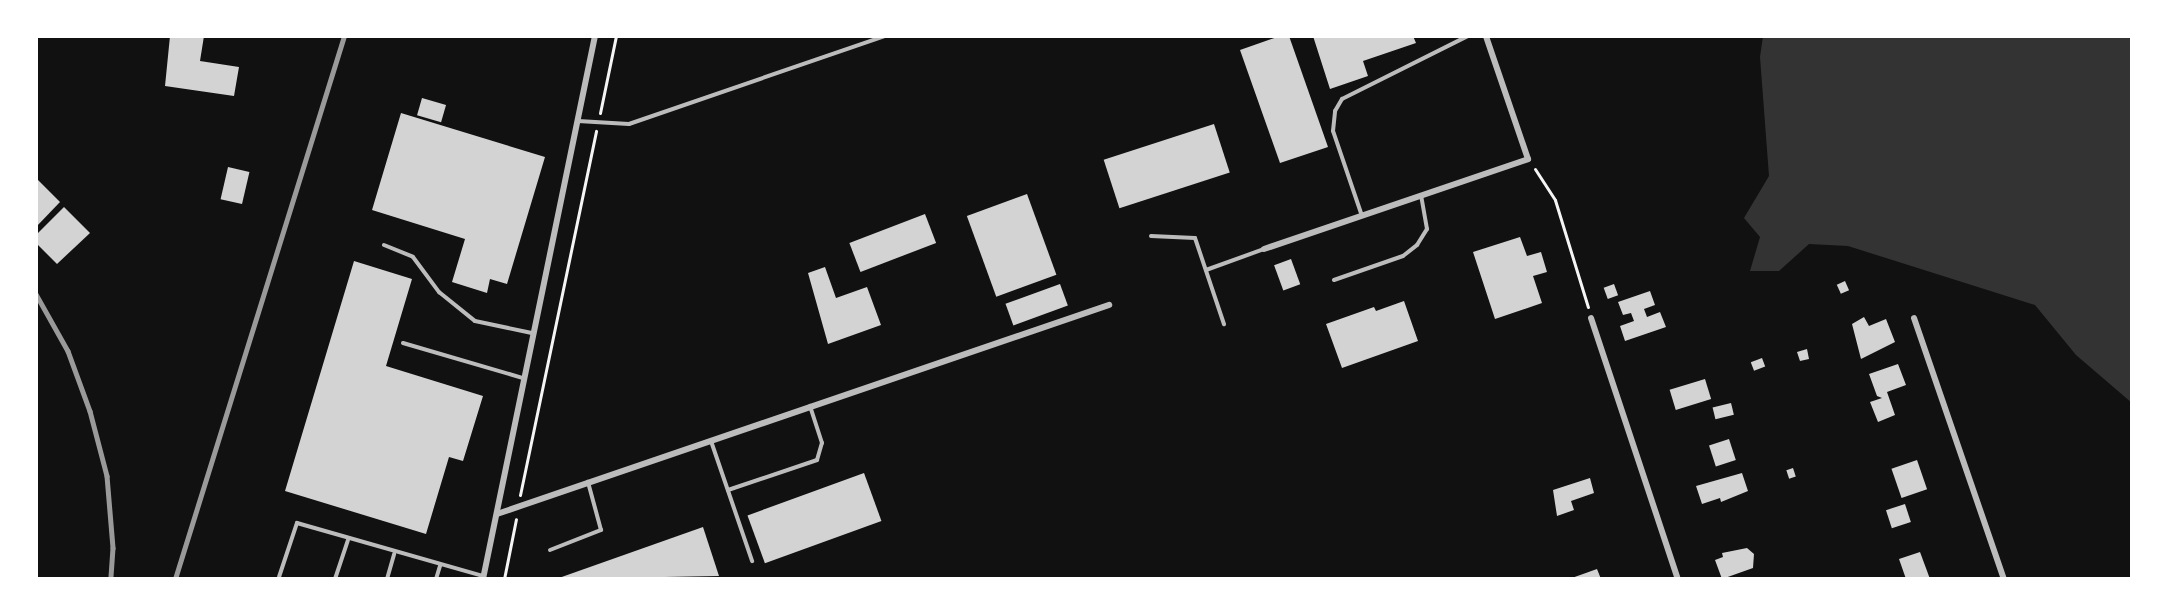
<!DOCTYPE html>
<html>
<head>
<meta charset="utf-8">
<style>
	body { margin:0 }
	#map { position:relative; width:2168px; height:615px; overflow:hidden; background:#111; font-family:"Titillium Web",sans-serif }
	div>[style] { position:absolute }
	[style*='--x'] { left:calc(var(--x)*1px); top:calc(var(--y)*1px); width:calc(var(--w)*1px); rotate:calc(var(--a)*1deg) }
	.water>* { inset:0; background:#333 }
	.building>* { inset:0; background:#d3d3d3; transform-origin:0 0 }
	.path>* { height:3px; margin:-1.5px; padding:0 1.5px; transform-origin:1.5px; border-radius:1.5px; background:#f5f5f5 }
	.service>* { height:4px; margin:-2px; padding:0 2px; transform-origin:2px; border-radius:2px; background:#bcbcbc }
	.minor>* { height:6px; margin:-3px; padding:0 3px; transform-origin:3px; border-radius:3px; background:#bcbcbc }
	.rail>* { height:4.5px; margin:-2.25px; padding:0 2.25px; transform-origin:2.25px; border-radius:2.25px; background:#9a9a9a }
	span { translate:-50% -50%; white-space:nowrap; text-align:center; line-height:1.15; -webkit-text-stroke:6px #fff; paint-order:stroke }
	.frame { position:absolute; inset:0; border:38px solid #fff; pointer-events:none }
</style>
</head>
<body>
<div id="map">
	<div class="water">
		<i style="clip-path:polygon(1763px 36px,2132px 36px,2132px 403px,2076px 355px,2035px 305px,1848px 246px,1809px 244px,1779px 271px,1750px 271px,1760px 237px,1744px 218px,1769px 176px,1760px 57px)"></i>
	</div>
	<div class="building">
		<i style="clip-path:polygon(170px 36px,204px 36px,200px 61px,239px 67px,234px 96px,165px 86px)"></i>
		<i style="clip-path:polygon(1280px 36px,1289px 36px,1328px 147px,1280px 163px,1240px 50px)"></i>
		<i style="clip-path:polygon(1313px 36px,1413px 36px,1416px 43px,1363px 61px,1368px 76px,1330px 89px)"></i>
		<i style="left:422px;top:98px;width:25px;height:18px;rotate:16deg"></i>
		<i style="clip-path:polygon(401px 113px,545px 157px,507px 284px,490px 279px,487px 293px,452px 282px,465px 239px,372px 210px)"></i>
		<i style="left:1214px;top:124px;width:51px;height:116px;rotate:72deg"></i>
		<i style="left:228px;top:167px;width:22px;height:33px;rotate:13deg"></i>
		<i style="clip-path:polygon(36px 178px,60px 202px,36px 227px)"></i>
		<i style="left:1027px;top:194px;width:86px;height:64px;rotate:70deg"></i>
		<i style="clip-path:polygon(64px 207px,90px 233px,57px 264px,36px 243px,36px 235px)"></i>
		<i style="left:925px;top:214px;width:31px;height:81px;rotate:69deg"></i>
		<i style="clip-path:polygon(1520px 237px,1527px 256px,1541px 252px,1547px 272px,1533px 276px,1542px 303px,1495px 319px,1473px 252px)"></i>
		<i style="left:1291px;top:259px;width:27px;height:18px;rotate:70deg"></i>
		<i style="clip-path:polygon(354px 261px,412px 279px,386px 366px,483px 396px,463px 461px,449px 457px,426px 534px,285px 491px)"></i>
		<i style="clip-path:polygon(825px 267px,836px 298px,867px 287px,881px 325px,828px 344px,808px 273px)"></i>
		<i style="left:1845px;top:281px;width:10px;height:9px;rotate:66deg"></i>
		<i style="left:1060px;top:284px;width:23px;height:58px;rotate:70deg"></i>
		<i style="left:1614px;top:284px;width:12px;height:11px;rotate:70deg"></i>
		<i style="clip-path:polygon(1650px 291px,1655px 305px,1644px 309px,1647px 317px,1660px 312px,1666px 327px,1625px 341px,1620px 326px,1634px 321px,1631px 313px,1623px 315px,1618px 302px)"></i>
		<i style="clip-path:polygon(1404px 301px,1418px 341px,1342px 368px,1326px 324px,1374px 307px,1376px 311px)"></i>
		<i style="clip-path:polygon(1864px 317px,1869px 326px,1886px 319px,1895px 342px,1861px 359px,1852px 324px)"></i>
		<i style="clip-path:polygon(1807px 349px,1809px 359px,1800px 361px,1797px 352px)"></i>
		<i style="left:1762px;top:358px;width:9px;height:12px;rotate:69deg"></i>
		<i style="clip-path:polygon(1898px 364px,1906px 385px,1887px 392px,1895px 415px,1878px 422px,1870px 402px,1882px 398px,1877px 396px,1869px 374px)"></i>
		<i style="left:1705px;top:379px;width:21px;height:37px;rotate:73deg"></i>
		<i style="left:1731px;top:403px;width:12px;height:19px;rotate:76deg"></i>
		<i style="left:1729px;top:439px;width:22px;height:21px;rotate:72deg"></i>
		<i style="left:1917px;top:460px;width:31px;height:27px;rotate:71deg"></i>
		<i style="left:1793px;top:468px;width:9px;height:7px;rotate:72deg"></i>
		<i style="left:864px;top:473px;width:51px;height:124px;rotate:70deg"></i>
		<i style="clip-path:polygon(1742px 473px,1748px 491px,1721px 502px,1720px 498px,1702px 504px,1696px 486px)"></i>
		<i style="clip-path:polygon(1590px 478px,1594px 493px,1571px 501px,1574px 510px,1557px 516px,1553px 490px)"></i>
		<i style="left:1905px;top:504px;width:19px;height:20px;rotate:72deg"></i>
		<i style="clip-path:polygon(703px 527px,719px 576px,556px 579px)"></i>
		<i style="clip-path:polygon(1747px 548px,1754px 554px,1753px 568px,1722px 579px,1715px 560px,1723px 557px,1722px 553px)"></i>
		<i style="clip-path:polygon(1920px 552px,1930px 579px,1906px 579px,1899px 559px)"></i>
		<i style="clip-path:polygon(1597px 569px,1601px 579px,1569px 579px)"></i>
	</div>
	<div class="path">
		<i style="--x:600;--y:113;--w:79;--a:-78.3"></i>
		<i style="--x:1535;--y:169;--w:37;--a:57"></i>
		<i style="--x:1555;--y:200;--w:112;--a:72.9"></i>
		<i style="--x:520;--y:495;--w:372;--a:-78.2"></i>
		<i style="--x:504;--y:579;--w:61;--a:-78.7"></i>
	</div>
	<div class="service">
		<i style="--x:578;--y:121;--w:51;--a:3.4"></i>
		<i style="--x:629;--y:124;--w:271;--a:-19"></i>
		<i style="--x:1362;--y:216;--w:90;--a:-108.8"></i>
		<i style="--x:1333;--y:131;--w:20;--a:-84"></i>
		<i style="--x:1335;--y:111;--w:14;--a:-60"></i>
		<i style="--x:1342;--y:99;--w:141;--a:-26.6"></i>
		<i style="--x:1151;--y:236;--w:44;--a:2.6"></i>
		<i style="--x:1195;--y:238;--w:91;--a:71.4"></i>
		<i style="--x:384;--y:245;--w:31;--a:22"></i>
		<i style="--x:413;--y:257;--w:44;--a:53.4"></i>
		<i style="--x:439;--y:292;--w:46;--a:38.9"></i>
		<i style="--x:475;--y:321;--w:58;--a:11.9"></i>
		<i style="--x:1206;--y:270;--w:62;--a:-19.9"></i>
		<i style="--x:1334;--y:280;--w:73;--a:-19.2"></i>
		<i style="--x:1403;--y:256;--w:18;--a:-38"></i>
		<i style="--x:1417;--y:245;--w:19;--a:-58"></i>
		<i style="--x:1427;--y:229;--w:34;--a:-100"></i>
		<i style="--x:403;--y:343;--w:125;--a:16.3"></i>
		<i style="--x:711;--y:441;--w:127;--a:71.1"></i>
		<i style="--x:728;--y:490;--w:94;--a:-18.6"></i>
		<i style="--x:817;--y:460;--w:18;--a:-74"></i>
		<i style="--x:822;--y:443;--w:39;--a:-108"></i>
		<i style="--x:550;--y:550;--w:55;--a:-21.4"></i>
		<i style="--x:601;--y:530;--w:50;--a:-105.2"></i>
		<i style="--x:279;--y:577;--w:57;--a:-71.6"></i>
		<i style="--x:297;--y:523;--w:193;--a:15.9"></i>
		<i style="--x:335;--y:579;--w:41;--a:-71.6"></i>
		<i style="--x:387;--y:579;--w:26;--a:-74"></i>
		<i style="--x:436;--y:579;--w:14;--a:-73"></i>
	</div>
	<div class="minor">
		<i style="--x:1264;--y:249;--w:279;--a:-18.8"></i>
		<i style="--x:1528;--y:159;--w:130;--a:-108.9"></i>
		<i style="--x:1591;--y:318;--w:275;--a:71.6"></i>
		<i style="--x:1914;--y:318;--w:276;--a:71"></i>
		<i style="--x:497;--y:514;--w:647;--a:-18.86"></i>
		<i style="--x:483;--y:579;--w:554;--a:-78.35"></i>
	</div>
	<div class="rail">
		<i style="--x:36;--y:294;--w:65;--a:60.7"></i>
		<i style="--x:68;--y:351;--w:64;--a:69.9"></i>
		<i style="--x:90;--y:411;--w:67;--a:75.3"></i>
		<i style="--x:107;--y:476;--w:72;--a:85.2"></i>
		<i style="--x:113;--y:548;--w:31;--a:94"></i>
		<i style="--x:175;--y:579;--w:569;--a:-72.71"></i>
	</div>
	<div class="frame"></div>
</div>
</body>
</html>
